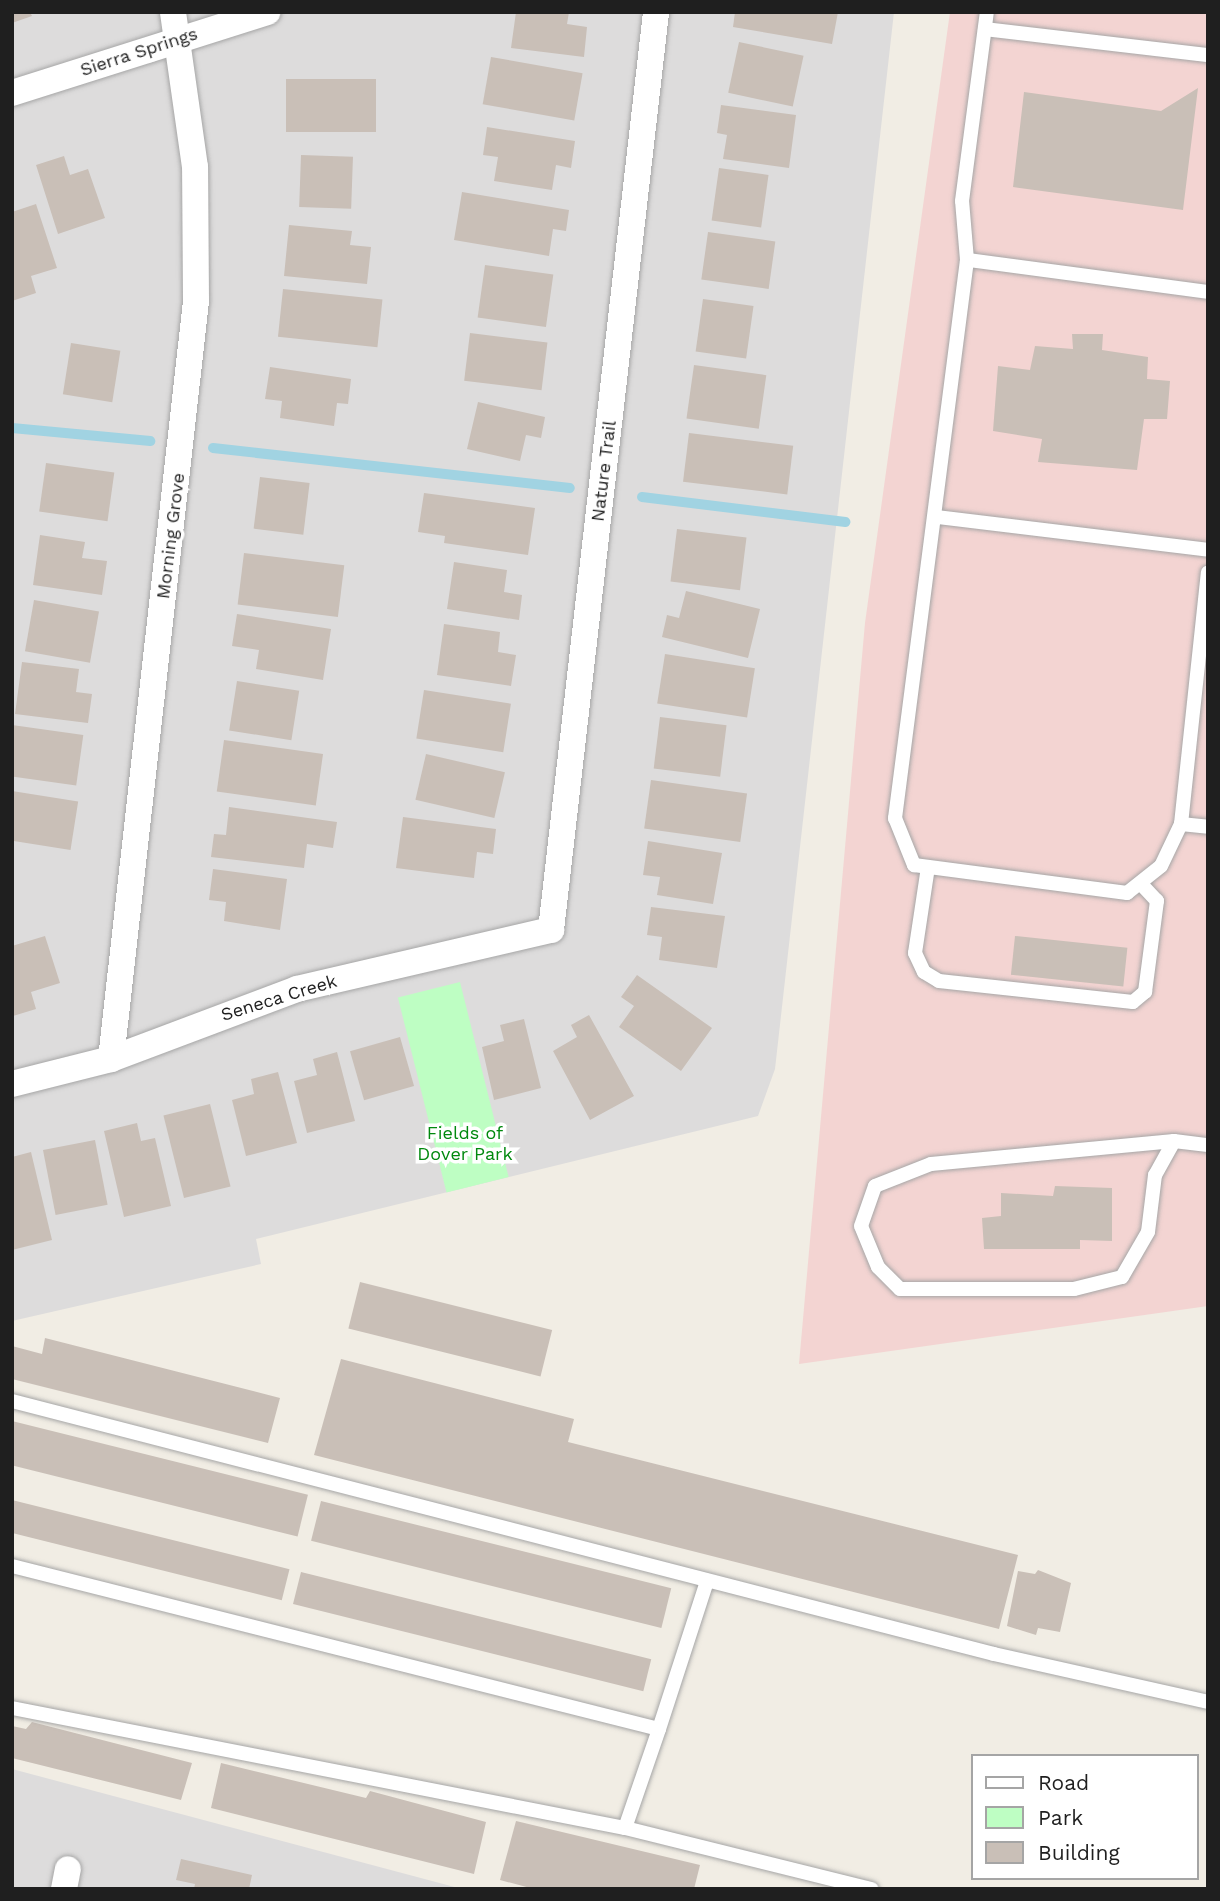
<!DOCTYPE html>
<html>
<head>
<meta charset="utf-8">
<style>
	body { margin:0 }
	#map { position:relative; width:1220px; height:1901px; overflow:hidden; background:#f1ede4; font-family:"Work Sans",sans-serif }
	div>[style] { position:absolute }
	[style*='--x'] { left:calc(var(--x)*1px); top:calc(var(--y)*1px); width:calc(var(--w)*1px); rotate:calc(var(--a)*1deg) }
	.residential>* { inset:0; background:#dddcdc }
	.commercial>* { inset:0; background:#f3d4d2 }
	.park>* { inset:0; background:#befec3; transform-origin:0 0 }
	.stream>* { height:10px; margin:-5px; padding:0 5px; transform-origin:5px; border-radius:5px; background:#a1d3e2 }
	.building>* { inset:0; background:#c9bfb7; transform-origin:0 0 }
	.roads { filter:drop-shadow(0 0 2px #a6a6a6) drop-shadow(0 0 2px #a6a6a6) }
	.service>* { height:14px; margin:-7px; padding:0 7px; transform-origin:7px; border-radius:7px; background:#fff }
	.minor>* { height:26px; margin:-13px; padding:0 13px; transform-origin:13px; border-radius:13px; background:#fff }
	span { translate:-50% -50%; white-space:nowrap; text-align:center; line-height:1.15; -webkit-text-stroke:7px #fff; paint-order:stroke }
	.street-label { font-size:18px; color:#1f1f1f }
	.park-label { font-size:18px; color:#01890e }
	.frame { position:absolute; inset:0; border:14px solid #1f1f1f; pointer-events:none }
	.legend { position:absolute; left:971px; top:1754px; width:228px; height:126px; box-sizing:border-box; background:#fff; border:2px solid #a5a5a5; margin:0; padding:9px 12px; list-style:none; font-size:21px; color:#1f1f1f }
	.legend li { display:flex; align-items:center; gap:14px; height:35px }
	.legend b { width:35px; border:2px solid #a5a5a5 }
</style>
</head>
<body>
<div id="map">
	<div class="residential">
		<i style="clip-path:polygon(12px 12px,894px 12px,775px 1069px,758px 1116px,256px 1239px,261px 1264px,12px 1321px)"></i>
		<i style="clip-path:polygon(12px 1769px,462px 1889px,12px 1889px)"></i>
	</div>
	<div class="commercial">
		<i style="clip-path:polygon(950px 12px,1208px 12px,1208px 1306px,799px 1364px,865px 623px)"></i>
	</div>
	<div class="park">
		<i style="left:460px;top:982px;width:201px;height:64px;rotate:76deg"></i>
	</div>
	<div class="stream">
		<i style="--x:12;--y:428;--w:139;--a:5.4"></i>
		<i style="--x:213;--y:448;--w:359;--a:6.4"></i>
		<i style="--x:642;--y:497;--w:205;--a:7"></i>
	</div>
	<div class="building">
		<i style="clip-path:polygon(12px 12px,30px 12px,32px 16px,12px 23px)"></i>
		<i style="clip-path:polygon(516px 12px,569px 12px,567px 24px,587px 27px,584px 57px,511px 48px)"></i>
		<i style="clip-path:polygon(735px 12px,838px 12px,832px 44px,733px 27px)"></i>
		<i style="left:739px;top:42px;width:66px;height:52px;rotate:12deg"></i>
		<i style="left:491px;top:57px;width:93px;height:48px;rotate:10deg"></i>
		<i style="left:286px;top:79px;width:90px;height:53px"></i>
		<i style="clip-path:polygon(1198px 88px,1183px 210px,1013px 187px,1024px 92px,1161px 111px)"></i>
		<i style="clip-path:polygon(721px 105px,796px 115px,789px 168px,723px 159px,727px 135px,717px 133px)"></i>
		<i style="clip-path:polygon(487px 127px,575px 141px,571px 168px,556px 165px,552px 190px,494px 181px,498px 157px,483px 155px)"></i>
		<i style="left:301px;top:155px;width:52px;height:52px;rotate:2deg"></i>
		<i style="clip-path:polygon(64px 156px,70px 175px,88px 169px,105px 218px,58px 234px,36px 165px)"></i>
		<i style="left:719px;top:168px;width:50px;height:53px;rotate:8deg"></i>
		<i style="clip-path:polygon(462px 192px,569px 210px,566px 231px,553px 229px,549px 256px,454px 240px)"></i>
		<i style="clip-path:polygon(36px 204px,57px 268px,31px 276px,36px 293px,12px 301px,12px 212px)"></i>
		<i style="clip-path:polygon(289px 225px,352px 231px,350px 245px,371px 247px,367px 284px,284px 276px)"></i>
		<i style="left:708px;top:232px;width:68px;height:48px;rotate:8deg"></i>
		<i style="left:485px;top:265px;width:69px;height:53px;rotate:8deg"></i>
		<i style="left:283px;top:289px;width:100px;height:48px;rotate:6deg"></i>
		<i style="left:703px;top:299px;width:51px;height:53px;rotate:8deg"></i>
		<i style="left:470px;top:333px;width:78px;height:48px;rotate:7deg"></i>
		<i style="clip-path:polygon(1072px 334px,1103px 334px,1102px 350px,1148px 357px,1147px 379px,1170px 381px,1167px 419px,1144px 419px,1137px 470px,1038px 462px,1042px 439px,993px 431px,998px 366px,1030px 370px,1035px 346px,1073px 349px)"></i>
		<i style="left:71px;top:343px;width:50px;height:52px;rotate:9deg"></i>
		<i style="left:694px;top:365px;width:73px;height:54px;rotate:8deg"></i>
		<i style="clip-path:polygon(270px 367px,351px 379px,348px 404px,337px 403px,334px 426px,280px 418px,282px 401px,265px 399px)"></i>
		<i style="clip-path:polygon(478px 402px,545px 417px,541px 438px,526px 435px,520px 461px,467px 449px)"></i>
		<i style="left:689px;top:433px;width:105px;height:49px;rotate:7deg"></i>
		<i style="left:46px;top:463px;width:69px;height:49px;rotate:8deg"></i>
		<i style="left:260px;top:477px;width:50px;height:52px;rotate:7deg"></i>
		<i style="clip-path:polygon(424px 493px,535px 508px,528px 555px,444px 543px,445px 536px,418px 532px)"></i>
		<i style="left:677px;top:529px;width:70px;height:53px;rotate:7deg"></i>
		<i style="clip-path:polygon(40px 535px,85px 542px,82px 558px,107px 561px,102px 595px,33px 585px)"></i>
		<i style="left:244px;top:553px;width:101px;height:52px;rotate:7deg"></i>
		<i style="clip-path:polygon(454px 562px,507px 570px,504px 592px,522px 595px,519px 620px,447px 609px)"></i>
		<i style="clip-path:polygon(686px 591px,760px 609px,748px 658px,662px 637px,667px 615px,679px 618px)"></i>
		<i style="left:34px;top:600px;width:66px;height:52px;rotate:10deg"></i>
		<i style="clip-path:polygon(237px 614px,331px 629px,323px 680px,256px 669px,259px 650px,232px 646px)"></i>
		<i style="clip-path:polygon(444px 624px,500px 632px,498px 652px,516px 655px,511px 686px,437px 675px)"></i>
		<i style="left:665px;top:654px;width:91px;height:50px;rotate:9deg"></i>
		<i style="clip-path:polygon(22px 662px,79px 669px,76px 692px,92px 694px,88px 723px,15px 714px)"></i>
		<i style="left:237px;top:681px;width:63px;height:50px;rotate:9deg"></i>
		<i style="left:424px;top:690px;width:88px;height:49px;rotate:9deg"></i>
		<i style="left:660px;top:717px;width:67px;height:52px;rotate:7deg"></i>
		<i style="left:12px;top:725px;width:72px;height:51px;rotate:8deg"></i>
		<i style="left:224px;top:740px;width:100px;height:52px;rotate:8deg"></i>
		<i style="left:426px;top:754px;width:81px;height:47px;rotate:13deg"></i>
		<i style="left:651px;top:780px;width:97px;height:49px;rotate:8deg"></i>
		<i style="left:12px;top:791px;width:67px;height:49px;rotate:9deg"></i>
		<i style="clip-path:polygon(229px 807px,337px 822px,333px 848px,307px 844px,304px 868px,211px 857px,214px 834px,226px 835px)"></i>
		<i style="clip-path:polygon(403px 817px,496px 829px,493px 854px,477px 852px,474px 878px,396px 868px)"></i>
		<i style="clip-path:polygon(648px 841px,722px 853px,713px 904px,657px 895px,660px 877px,643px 875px)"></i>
		<i style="clip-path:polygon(213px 869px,287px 879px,280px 930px,224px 921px,226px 902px,209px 900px)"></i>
		<i style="clip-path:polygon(651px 907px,725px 916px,717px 968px,659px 960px,662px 937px,647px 935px)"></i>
		<i style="clip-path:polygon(45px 936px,60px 983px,31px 992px,36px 1009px,13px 1016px,12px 946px)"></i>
		<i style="left:1015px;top:936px;width:113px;height:39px;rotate:6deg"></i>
		<i style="clip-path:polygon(637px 975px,712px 1028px,681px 1071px,619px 1027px,634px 1006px,621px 997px)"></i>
		<i style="clip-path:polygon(589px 1015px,634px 1096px,590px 1120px,553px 1051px,577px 1037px,571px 1025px)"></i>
		<i style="clip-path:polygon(524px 1019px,541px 1088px,494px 1100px,482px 1047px,504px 1041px,500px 1025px)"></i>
		<i style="left:400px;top:1037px;width:51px;height:52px;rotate:74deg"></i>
		<i style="clip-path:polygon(337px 1052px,355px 1121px,307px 1133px,294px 1081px,317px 1075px,313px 1059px)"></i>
		<i style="clip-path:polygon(278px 1072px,297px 1143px,246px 1156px,232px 1100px,254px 1094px,251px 1079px)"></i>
		<i style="left:210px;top:1104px;width:85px;height:48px;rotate:76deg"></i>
		<i style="clip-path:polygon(137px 1123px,141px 1141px,155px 1138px,171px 1206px,124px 1217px,104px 1131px)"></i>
		<i style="left:95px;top:1140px;width:66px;height:53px;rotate:79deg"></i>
		<i style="clip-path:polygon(31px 1152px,52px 1240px,12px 1250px,12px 1157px)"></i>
		<i style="clip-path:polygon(1055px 1186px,1112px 1188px,1112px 1241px,1080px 1240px,1080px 1249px,984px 1249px,982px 1218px,1001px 1216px,1001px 1193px,1053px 1196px)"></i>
		<i style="left:360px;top:1282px;width:198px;height:48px;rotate:14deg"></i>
		<i style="clip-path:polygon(45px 1338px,280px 1398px,268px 1443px,12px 1379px,12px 1346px,42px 1354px)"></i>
		<i style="clip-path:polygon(341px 1359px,574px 1419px,568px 1442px,1018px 1555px,999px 1629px,314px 1455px)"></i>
		<i style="left:12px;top:1421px;width:305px;height:43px;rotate:14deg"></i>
		<i style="left:12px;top:1500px;width:286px;height:32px;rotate:14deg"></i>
		<i style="left:321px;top:1501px;width:361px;height:41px;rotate:14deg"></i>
		<i style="clip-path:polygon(1038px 1570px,1071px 1583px,1060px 1632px,1038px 1628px,1036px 1635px,1007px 1626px,1018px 1571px,1035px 1574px)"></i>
		<i style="left:301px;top:1572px;width:361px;height:33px;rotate:14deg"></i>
		<i style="clip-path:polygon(32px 1722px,192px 1763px,181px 1800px,12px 1758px,12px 1726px,26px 1729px)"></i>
		<i style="clip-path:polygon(221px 1763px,366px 1798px,370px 1791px,486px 1822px,474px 1874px,211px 1808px)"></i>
		<i style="clip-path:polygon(516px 1821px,700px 1865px,694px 1889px,534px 1889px,500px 1880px)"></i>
		<i style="clip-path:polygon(181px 1859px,252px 1875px,249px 1889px,194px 1889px,195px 1884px,176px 1880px)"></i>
	</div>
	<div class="roads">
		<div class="service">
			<i style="--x:985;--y:29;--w:225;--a:6.7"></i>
			<i style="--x:967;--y:260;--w:59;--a:-94.8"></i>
			<i style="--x:962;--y:201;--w:191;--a:-82.5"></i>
			<i style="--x:1208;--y:292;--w:243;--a:-172.4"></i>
			<i style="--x:967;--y:260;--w:563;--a:97.35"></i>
			<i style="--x:895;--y:818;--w:51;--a:68"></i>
			<i style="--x:914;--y:865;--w:215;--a:7.5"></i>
			<i style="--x:1127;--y:893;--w:43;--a:-38.5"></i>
			<i style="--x:1161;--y:866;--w:47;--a:-64.5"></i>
			<i style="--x:1181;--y:824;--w:27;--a:6"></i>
			<i style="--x:937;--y:517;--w:273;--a:6.9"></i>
			<i style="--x:1181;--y:824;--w:253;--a:-83.9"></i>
			<i style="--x:928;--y:867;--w:87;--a:98.6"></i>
			<i style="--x:915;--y:953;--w:21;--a:65"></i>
			<i style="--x:924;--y:972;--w:17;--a:31"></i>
			<i style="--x:939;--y:981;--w:195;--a:6.2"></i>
			<i style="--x:1133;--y:1002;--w:16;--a:-40"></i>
			<i style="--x:1145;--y:992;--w:92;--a:-82.5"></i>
			<i style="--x:1157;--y:901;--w:22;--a:-133"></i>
			<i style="--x:1174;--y:1141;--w:39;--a:119"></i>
			<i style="--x:1155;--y:1175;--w:57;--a:97"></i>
			<i style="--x:1148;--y:1232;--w:52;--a:120"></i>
			<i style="--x:1122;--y:1277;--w:49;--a:166"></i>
			<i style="--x:1074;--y:1289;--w:174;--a:180"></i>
			<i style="--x:900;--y:1289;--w:31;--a:-135"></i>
			<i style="--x:878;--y:1267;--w:44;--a:-112.5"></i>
			<i style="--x:861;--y:1226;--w:42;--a:-70.7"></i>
			<i style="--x:875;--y:1186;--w:60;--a:-21.4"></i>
			<i style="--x:931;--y:1164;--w:244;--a:-5.4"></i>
			<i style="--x:1174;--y:1141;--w:34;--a:7"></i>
			<i style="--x:12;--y:1401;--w:1014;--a:14.45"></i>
			<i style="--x:994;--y:1654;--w:219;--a:12.6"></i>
			<i style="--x:12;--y:1566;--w:667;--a:14.14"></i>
			<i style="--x:659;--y:1729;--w:156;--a:-72"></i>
			<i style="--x:12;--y:1708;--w:625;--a:11.08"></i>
			<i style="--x:625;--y:1828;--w:105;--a:-71"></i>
			<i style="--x:625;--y:1828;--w:254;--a:13.9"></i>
		</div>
		<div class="minor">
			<i style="--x:12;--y:93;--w:268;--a:-17.6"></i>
			<i style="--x:111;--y:1059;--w:763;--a:-83.6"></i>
			<i style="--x:196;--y:301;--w:134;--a:-90.4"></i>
			<i style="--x:195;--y:167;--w:157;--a:-98.1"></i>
			<i style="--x:12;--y:1084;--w:102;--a:-14.2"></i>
			<i style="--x:111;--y:1059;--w:199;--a:-20.6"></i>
			<i style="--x:297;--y:989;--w:261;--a:-13.1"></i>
			<i style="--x:551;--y:930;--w:924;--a:-83.47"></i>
			<i style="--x:64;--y:1889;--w:20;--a:-79"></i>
		</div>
	</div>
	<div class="street-label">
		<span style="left:139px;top:52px;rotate:-18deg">Sierra Springs</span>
		<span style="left:604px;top:471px;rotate:-83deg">Nature Trail</span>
		<span style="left:171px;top:536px;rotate:-83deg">Morning Grove</span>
		<span style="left:279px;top:998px;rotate:-17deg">Seneca Creek</span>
	</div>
	<div class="park-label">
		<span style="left:465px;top:1144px">Fields of<br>Dover Park</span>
	</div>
	<div class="frame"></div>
	<ul class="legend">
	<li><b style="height:9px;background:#fff"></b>Road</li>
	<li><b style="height:19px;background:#befec3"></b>Park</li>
	<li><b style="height:19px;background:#c9bfb7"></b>Building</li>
	</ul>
</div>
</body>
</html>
